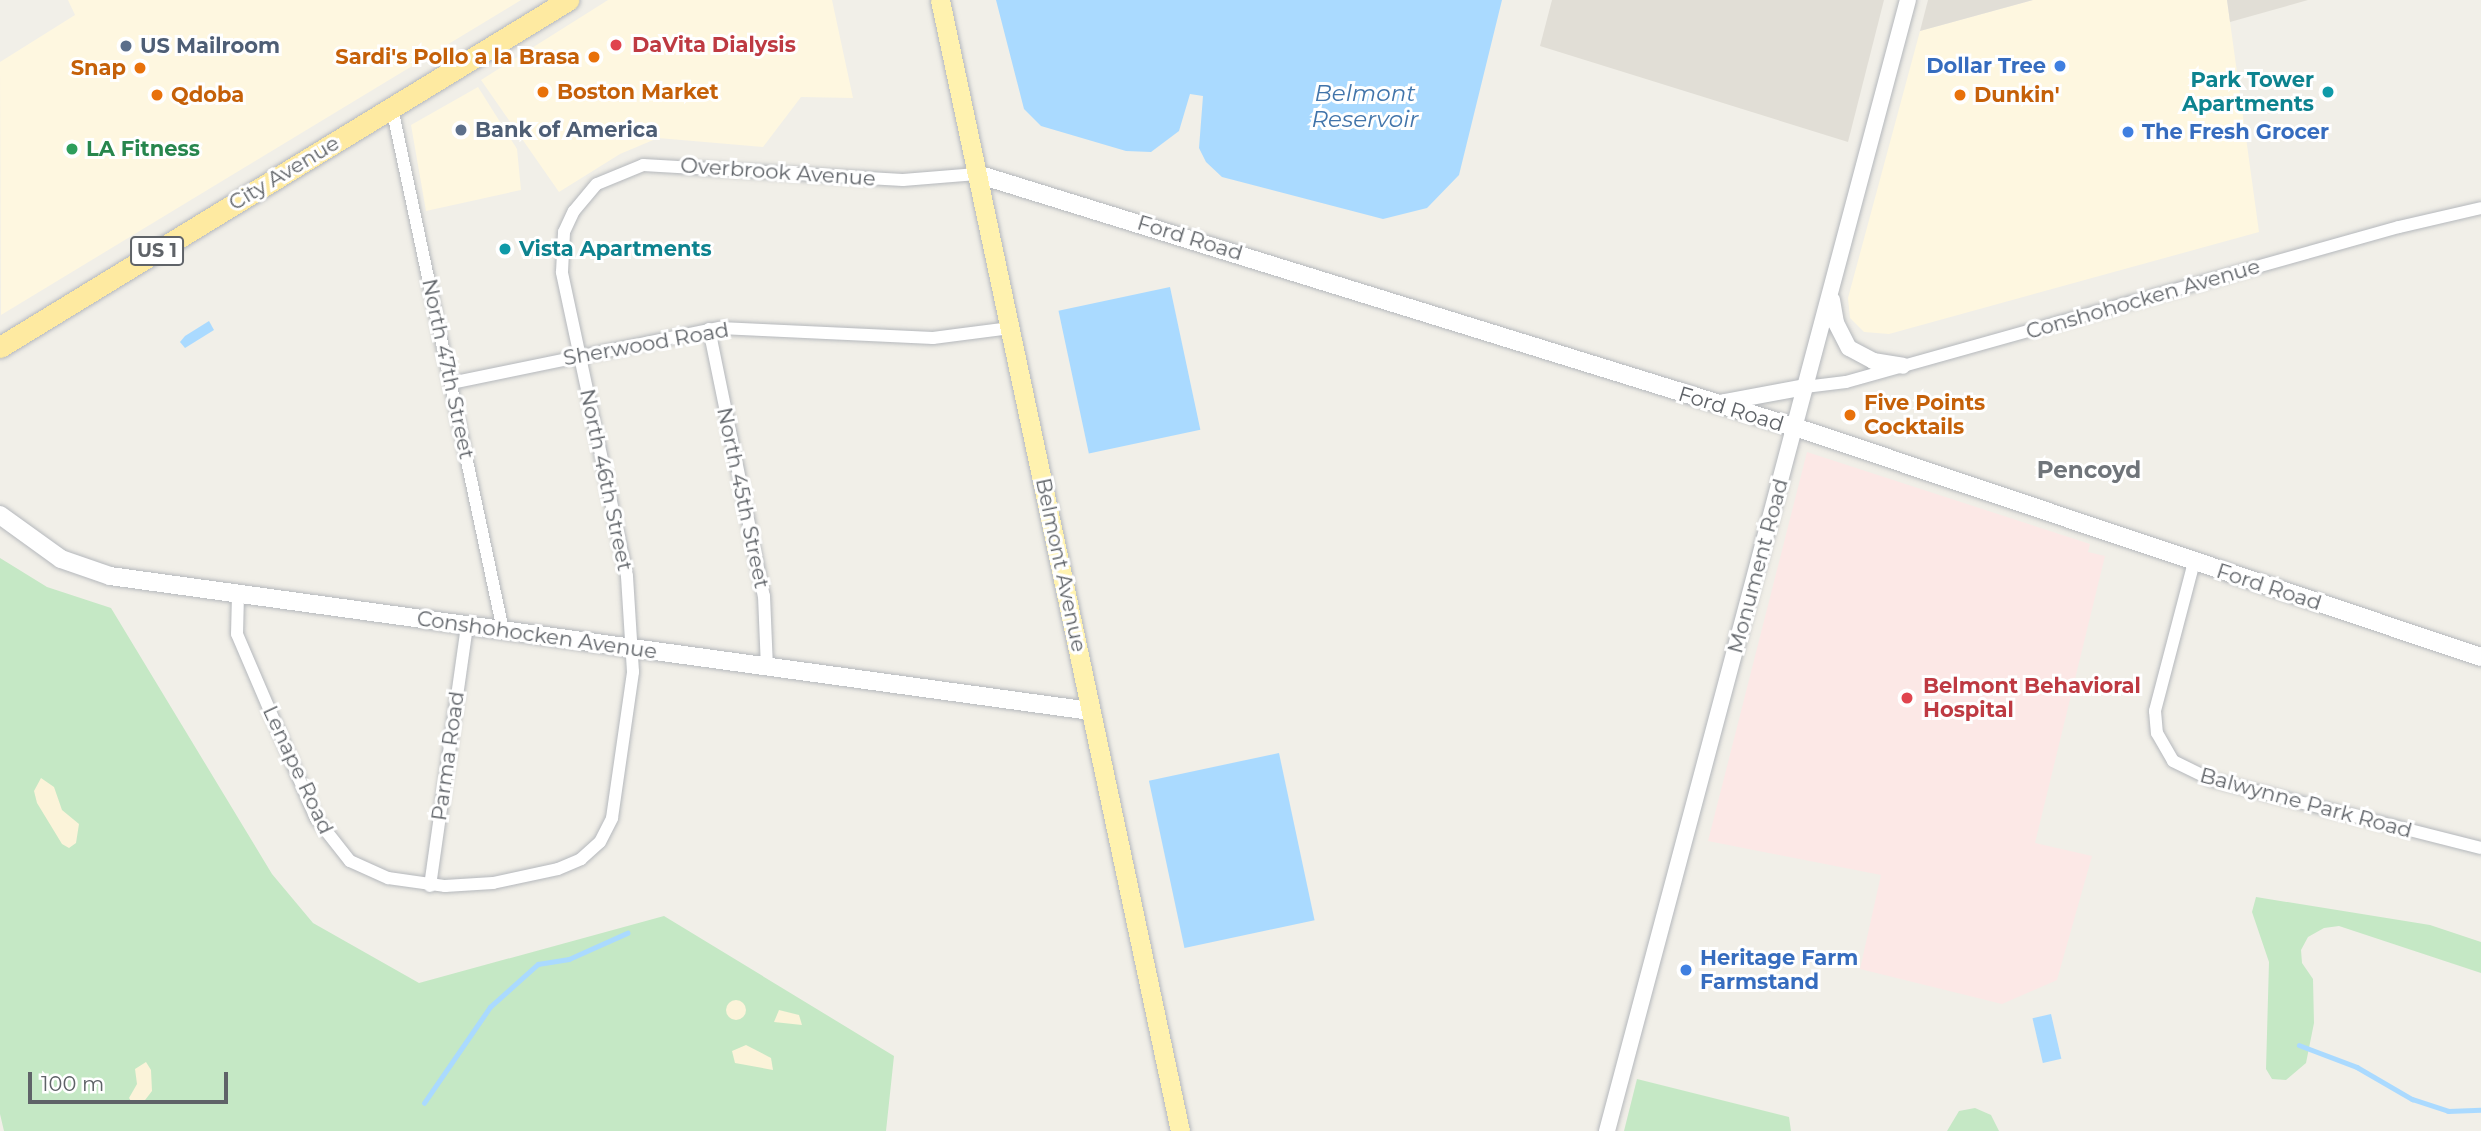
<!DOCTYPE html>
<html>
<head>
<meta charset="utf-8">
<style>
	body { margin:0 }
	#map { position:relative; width:2481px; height:1131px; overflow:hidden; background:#f1efe8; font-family:Montserrat,sans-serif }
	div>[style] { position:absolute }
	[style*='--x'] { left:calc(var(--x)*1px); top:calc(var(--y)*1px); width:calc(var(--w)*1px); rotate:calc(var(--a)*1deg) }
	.commercial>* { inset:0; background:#fef7e0 }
	.education>* { inset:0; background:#e1ded6 }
	.medical>* { inset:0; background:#fce8e6 }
	.green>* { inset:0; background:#c5e8c5 }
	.sand>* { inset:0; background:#fbf3d9 }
	.round { border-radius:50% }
	.water>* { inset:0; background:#aadaff; transform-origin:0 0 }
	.stream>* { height:4.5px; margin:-2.25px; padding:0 2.25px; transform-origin:2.25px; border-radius:2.25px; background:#aadaff }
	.roads { filter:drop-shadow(0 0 2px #b5b8bc) drop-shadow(0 0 2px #b5b8bc) }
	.minor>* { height:12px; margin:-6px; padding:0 6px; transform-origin:6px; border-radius:6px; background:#fff }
	.tertiary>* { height:16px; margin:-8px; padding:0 8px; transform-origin:8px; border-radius:8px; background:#fff }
	.secondary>* { height:18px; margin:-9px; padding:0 9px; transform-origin:9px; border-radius:9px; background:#fff }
	.primary>* { height:19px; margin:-9.5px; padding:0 9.5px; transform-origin:9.5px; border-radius:9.5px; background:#fff2af }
	.trunk>* { height:21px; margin:-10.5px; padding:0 10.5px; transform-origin:10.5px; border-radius:10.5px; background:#feeaa1 }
	.dots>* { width:19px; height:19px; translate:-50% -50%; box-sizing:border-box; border:4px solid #fff; border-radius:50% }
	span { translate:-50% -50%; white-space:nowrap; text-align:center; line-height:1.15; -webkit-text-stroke:6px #fff; paint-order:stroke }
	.shield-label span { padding:2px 5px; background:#fff; border:2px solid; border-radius:5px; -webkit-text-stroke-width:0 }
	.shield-label { font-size:19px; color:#5f6368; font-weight:700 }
	.health-label { font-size:21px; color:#be3a42; font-weight:700 }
	.left { translate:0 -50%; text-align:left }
	.service-label { font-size:21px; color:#4e5e75; font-weight:700 }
	.food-label { font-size:21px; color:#c56008; font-weight:700 }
	.right { translate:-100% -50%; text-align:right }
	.shop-label { font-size:21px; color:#366cbe; font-weight:700 }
	.culture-label { font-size:21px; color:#0d838f; font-weight:700 }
	.leisure-label { font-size:21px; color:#27864d; font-weight:700 }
	.street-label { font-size:21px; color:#5f6368 }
	.water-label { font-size:23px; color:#4174aa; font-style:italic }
	.neighbourhood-label { font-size:23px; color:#70757a; font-weight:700 }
	.scale { position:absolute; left:28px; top:1072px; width:200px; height:32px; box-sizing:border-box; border:4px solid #5f6368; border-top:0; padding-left:9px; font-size:21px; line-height:24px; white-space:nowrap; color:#5f6368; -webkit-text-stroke:5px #fff; paint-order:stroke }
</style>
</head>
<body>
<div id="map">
	<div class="commercial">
		<i style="clip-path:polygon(68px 0,521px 0,1px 315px,0 62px,75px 15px)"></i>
		<i style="clip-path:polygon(608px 0,832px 0,853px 98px,801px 97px,763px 147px,658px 138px,620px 154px,559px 192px,481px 80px)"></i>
		<i style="clip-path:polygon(2033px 0,2227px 0,2259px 232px,1889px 334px,1864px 332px,1850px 318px,1848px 298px,1920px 31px)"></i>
		<i style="clip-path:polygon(478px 87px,517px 149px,521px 190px,426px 211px,411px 125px)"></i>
	</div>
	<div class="education">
		<i style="clip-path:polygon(1552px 0,1884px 0,1848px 142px,1540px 46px)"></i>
		<i style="clip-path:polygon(1928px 0,2033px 0,1920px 31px)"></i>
		<i style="clip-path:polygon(2227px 0,2308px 0,2230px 22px)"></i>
	</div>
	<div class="medical">
		<i style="clip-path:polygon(1807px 452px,2090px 544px,2088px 552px,2105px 556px,2035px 843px,2092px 856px,2057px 980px,2002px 1004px,1860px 969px,1881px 875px,1708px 841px)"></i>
	</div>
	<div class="green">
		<i style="clip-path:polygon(0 558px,47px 587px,111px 608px,272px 874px,313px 923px,419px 983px,664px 916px,894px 1056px,886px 1131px,4px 1131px,0 1114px)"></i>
		<i style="clip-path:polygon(2256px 897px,2430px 925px,2481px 942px,2481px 973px,2339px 926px,2324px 928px,2308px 937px,2301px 950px,2302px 963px,2313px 979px,2314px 1023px,2306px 1063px,2286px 1080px,2272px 1079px,2266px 1069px,2269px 962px,2252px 912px)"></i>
		<i style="clip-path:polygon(1637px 1079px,1789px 1117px,1791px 1131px,1624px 1131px)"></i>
		<i style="clip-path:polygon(1975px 1108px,1991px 1115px,1999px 1131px,1947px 1131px,1959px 1111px)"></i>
	</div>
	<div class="sand">
		<i style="clip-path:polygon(41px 778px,54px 787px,62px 810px,79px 824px,76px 843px,69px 848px,62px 844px,37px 803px,34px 791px)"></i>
		<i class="round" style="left:726px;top:1000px;width:20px;height:20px"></i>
		<i style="clip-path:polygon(779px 1010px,799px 1015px,802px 1025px,774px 1022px)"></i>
		<i style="clip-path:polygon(746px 1045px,771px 1058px,773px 1070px,735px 1063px,732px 1051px)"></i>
		<i style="clip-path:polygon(146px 1062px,151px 1070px,152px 1091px,142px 1104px,133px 1104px,129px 1098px,137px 1084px,135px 1069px)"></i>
	</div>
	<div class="water">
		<i style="clip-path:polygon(996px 0,1502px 0,1459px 175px,1427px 208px,1383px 219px,1222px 177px,1206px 162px,1199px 148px,1203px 96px,1190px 94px,1179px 131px,1151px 152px,1126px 151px,1041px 126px,1024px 109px)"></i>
		<i style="left:1170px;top:287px;width:146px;height:114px;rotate:78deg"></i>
		<i style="clip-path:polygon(209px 321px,214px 330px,185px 348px,180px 342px,185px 336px)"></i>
		<i style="left:1279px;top:753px;width:171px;height:133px;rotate:78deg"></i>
		<i style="left:2051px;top:1014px;width:46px;height:19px;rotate:77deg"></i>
	</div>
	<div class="stream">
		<i style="--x:2299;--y:1045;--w:62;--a:20.8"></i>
		<i style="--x:2357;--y:1067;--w:64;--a:30.2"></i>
		<i style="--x:2412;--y:1099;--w:38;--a:18"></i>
		<i style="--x:2448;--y:1111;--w:33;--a:-2"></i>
		<i style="--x:424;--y:1103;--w:116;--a:-55.5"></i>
		<i style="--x:490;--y:1007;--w:64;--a:-41.9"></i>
		<i style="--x:538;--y:964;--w:31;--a:-9"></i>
		<i style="--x:569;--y:959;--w:64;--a:-24.1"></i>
	</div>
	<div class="roads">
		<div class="minor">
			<i style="--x:392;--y:108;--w:534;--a:78"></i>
			<i style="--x:709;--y:329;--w:273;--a:78.4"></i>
			<i style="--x:764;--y:596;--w:71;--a:87.6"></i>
			<i style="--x:451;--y:383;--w:275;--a:-11.6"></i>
			<i style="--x:720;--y:328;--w:213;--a:2.7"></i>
			<i style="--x:933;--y:338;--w:78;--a:-7.4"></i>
			<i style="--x:1805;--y:387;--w:41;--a:-7"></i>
			<i style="--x:1846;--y:382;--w:574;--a:-15.66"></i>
			<i style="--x:2399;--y:227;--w:84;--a:-13"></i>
			<i style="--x:2194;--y:562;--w:154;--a:104.7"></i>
			<i style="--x:2155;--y:711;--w:22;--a:85"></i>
			<i style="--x:2157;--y:733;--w:32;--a:60"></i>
			<i style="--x:2173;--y:761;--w:43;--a:26"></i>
			<i style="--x:2212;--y:780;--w:277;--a:14.2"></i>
			<i style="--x:238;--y:594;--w:40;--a:91.4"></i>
			<i style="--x:237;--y:634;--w:200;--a:66.8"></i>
			<i style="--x:316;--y:818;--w:55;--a:51.7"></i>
			<i style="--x:350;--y:861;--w:42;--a:24.1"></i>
			<i style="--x:388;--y:878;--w:58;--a:8"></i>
			<i style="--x:445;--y:886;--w:48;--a:-3.6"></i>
			<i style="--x:493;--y:883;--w:66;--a:-12.2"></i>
			<i style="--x:558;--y:869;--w:25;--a:-23"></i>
			<i style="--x:581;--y:859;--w:25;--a:-42"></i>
			<i style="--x:600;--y:842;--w:27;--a:-63"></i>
			<i style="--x:612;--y:818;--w:148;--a:-81.8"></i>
			<i style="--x:633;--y:672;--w:96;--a:-93.6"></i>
			<i style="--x:627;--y:576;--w:311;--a:-102.1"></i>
			<i style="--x:562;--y:272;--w:40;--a:-87.1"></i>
			<i style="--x:564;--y:232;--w:23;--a:-65"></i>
			<i style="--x:574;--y:211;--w:35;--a:-50"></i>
			<i style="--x:597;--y:184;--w:50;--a:-22.4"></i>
			<i style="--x:643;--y:165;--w:260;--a:3.3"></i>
			<i style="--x:903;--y:180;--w:74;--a:-4.6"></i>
			<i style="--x:430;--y:886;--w:263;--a:-81.9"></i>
		</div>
		<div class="tertiary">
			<i style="--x:1832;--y:300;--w:23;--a:80"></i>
			<i style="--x:1836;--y:323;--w:28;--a:63"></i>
			<i style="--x:1849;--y:348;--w:27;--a:28"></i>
			<i style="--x:1873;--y:361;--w:30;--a:9"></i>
			<i style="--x:1719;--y:403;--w:87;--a:-10.5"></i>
			<i style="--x:1607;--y:1131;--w:1170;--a:-75.1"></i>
		</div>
		<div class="secondary">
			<i style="--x:977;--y:174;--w:872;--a:17.21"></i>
			<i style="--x:1810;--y:432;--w:708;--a:18.54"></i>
			<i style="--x:0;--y:515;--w:75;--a:35.8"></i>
			<i style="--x:61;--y:559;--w:52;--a:19.1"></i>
			<i style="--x:110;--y:576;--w:990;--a:7.84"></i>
		</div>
		<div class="primary">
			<i style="--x:940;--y:0;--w:1156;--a:78.02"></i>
		</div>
		<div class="trunk">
			<i style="--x:0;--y:347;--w:666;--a:-31.42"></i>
		</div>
	</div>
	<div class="dots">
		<i style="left:616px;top:45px;background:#e0444e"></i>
		<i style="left:126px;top:46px;background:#5c6f8a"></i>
		<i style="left:594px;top:57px;background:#e8710a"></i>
		<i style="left:2060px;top:66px;background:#3f7fe0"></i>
		<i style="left:140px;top:68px;background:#e8710a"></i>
		<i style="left:543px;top:92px;background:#e8710a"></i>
		<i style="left:2328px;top:92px;background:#0f9aa8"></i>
		<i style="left:157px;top:95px;background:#e8710a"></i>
		<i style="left:1960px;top:95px;background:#e8710a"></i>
		<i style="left:461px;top:130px;background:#5c6f8a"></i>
		<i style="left:2128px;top:132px;background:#3f7fe0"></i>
		<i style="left:72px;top:149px;background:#2e9e5b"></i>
		<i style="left:505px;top:249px;background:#0f9aa8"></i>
		<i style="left:1850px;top:415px;background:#e8710a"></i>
		<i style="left:1907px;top:698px;background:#e0444e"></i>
		<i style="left:1686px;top:970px;background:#3f7fe0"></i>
	</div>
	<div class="shield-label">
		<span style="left:157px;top:251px">US 1</span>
	</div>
	<div class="health-label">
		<span class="left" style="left:632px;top:45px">DaVita Dialysis</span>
		<span class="left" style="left:1923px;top:698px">Belmont Behavioral<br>Hospital</span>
	</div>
	<div class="service-label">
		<span class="left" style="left:140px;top:46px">US Mailroom</span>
		<span class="left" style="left:475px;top:130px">Bank of America</span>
	</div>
	<div class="food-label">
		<span class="right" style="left:580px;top:57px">Sardi's Pollo a la Brasa</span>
		<span class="right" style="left:126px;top:68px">Snap</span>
		<span class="left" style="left:557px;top:92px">Boston Market</span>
		<span class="left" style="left:171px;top:95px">Qdoba</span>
		<span class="left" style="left:1974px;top:95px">Dunkin'</span>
		<span class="left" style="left:1864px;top:415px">Five Points<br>Cocktails</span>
	</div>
	<div class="shop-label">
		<span class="right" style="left:2046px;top:66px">Dollar Tree</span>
		<span class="left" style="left:2142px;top:132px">The Fresh Grocer</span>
		<span class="left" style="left:1700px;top:970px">Heritage Farm<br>Farmstand</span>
	</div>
	<div class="culture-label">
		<span class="right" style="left:2314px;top:92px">Park Tower<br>Apartments</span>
		<span class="left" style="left:519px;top:249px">Vista Apartments</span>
	</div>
	<div class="leisure-label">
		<span class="left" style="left:86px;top:149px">LA Fitness</span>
	</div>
	<div class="street-label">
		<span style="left:778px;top:172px;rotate:4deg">Overbrook Avenue</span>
		<span style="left:284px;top:173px;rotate:-31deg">City Avenue</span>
		<span style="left:1190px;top:238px;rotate:17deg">Ford Road</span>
		<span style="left:2143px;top:299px;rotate:-16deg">Conshohocken Avenue</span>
		<span style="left:646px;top:344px;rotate:-10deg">Sherwood Road</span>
		<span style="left:448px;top:369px;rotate:78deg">North 47th Street</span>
		<span style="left:1731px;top:409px;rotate:17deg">Ford Road</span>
		<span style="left:606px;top:480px;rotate:78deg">North 46th Street</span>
		<span style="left:743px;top:498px;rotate:78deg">North 45th Street</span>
		<span style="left:1061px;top:565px;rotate:78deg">Belmont Avenue</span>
		<span style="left:1758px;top:566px;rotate:-75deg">Monument Road</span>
		<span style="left:2269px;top:587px;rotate:18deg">Ford Road</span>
		<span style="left:537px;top:635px;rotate:8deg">Conshohocken Avenue</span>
		<span style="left:448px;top:756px;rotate:-82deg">Parma Road</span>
		<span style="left:298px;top:770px;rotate:65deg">Lenape Road</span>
		<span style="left:2306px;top:803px;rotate:15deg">Balwynne Park Road</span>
	</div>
	<div class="water-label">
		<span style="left:1365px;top:106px">Belmont<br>Reservoir</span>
	</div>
	<div class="neighbourhood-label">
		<span style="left:2089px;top:470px">Pencoyd</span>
	</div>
	<div class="scale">100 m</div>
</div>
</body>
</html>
